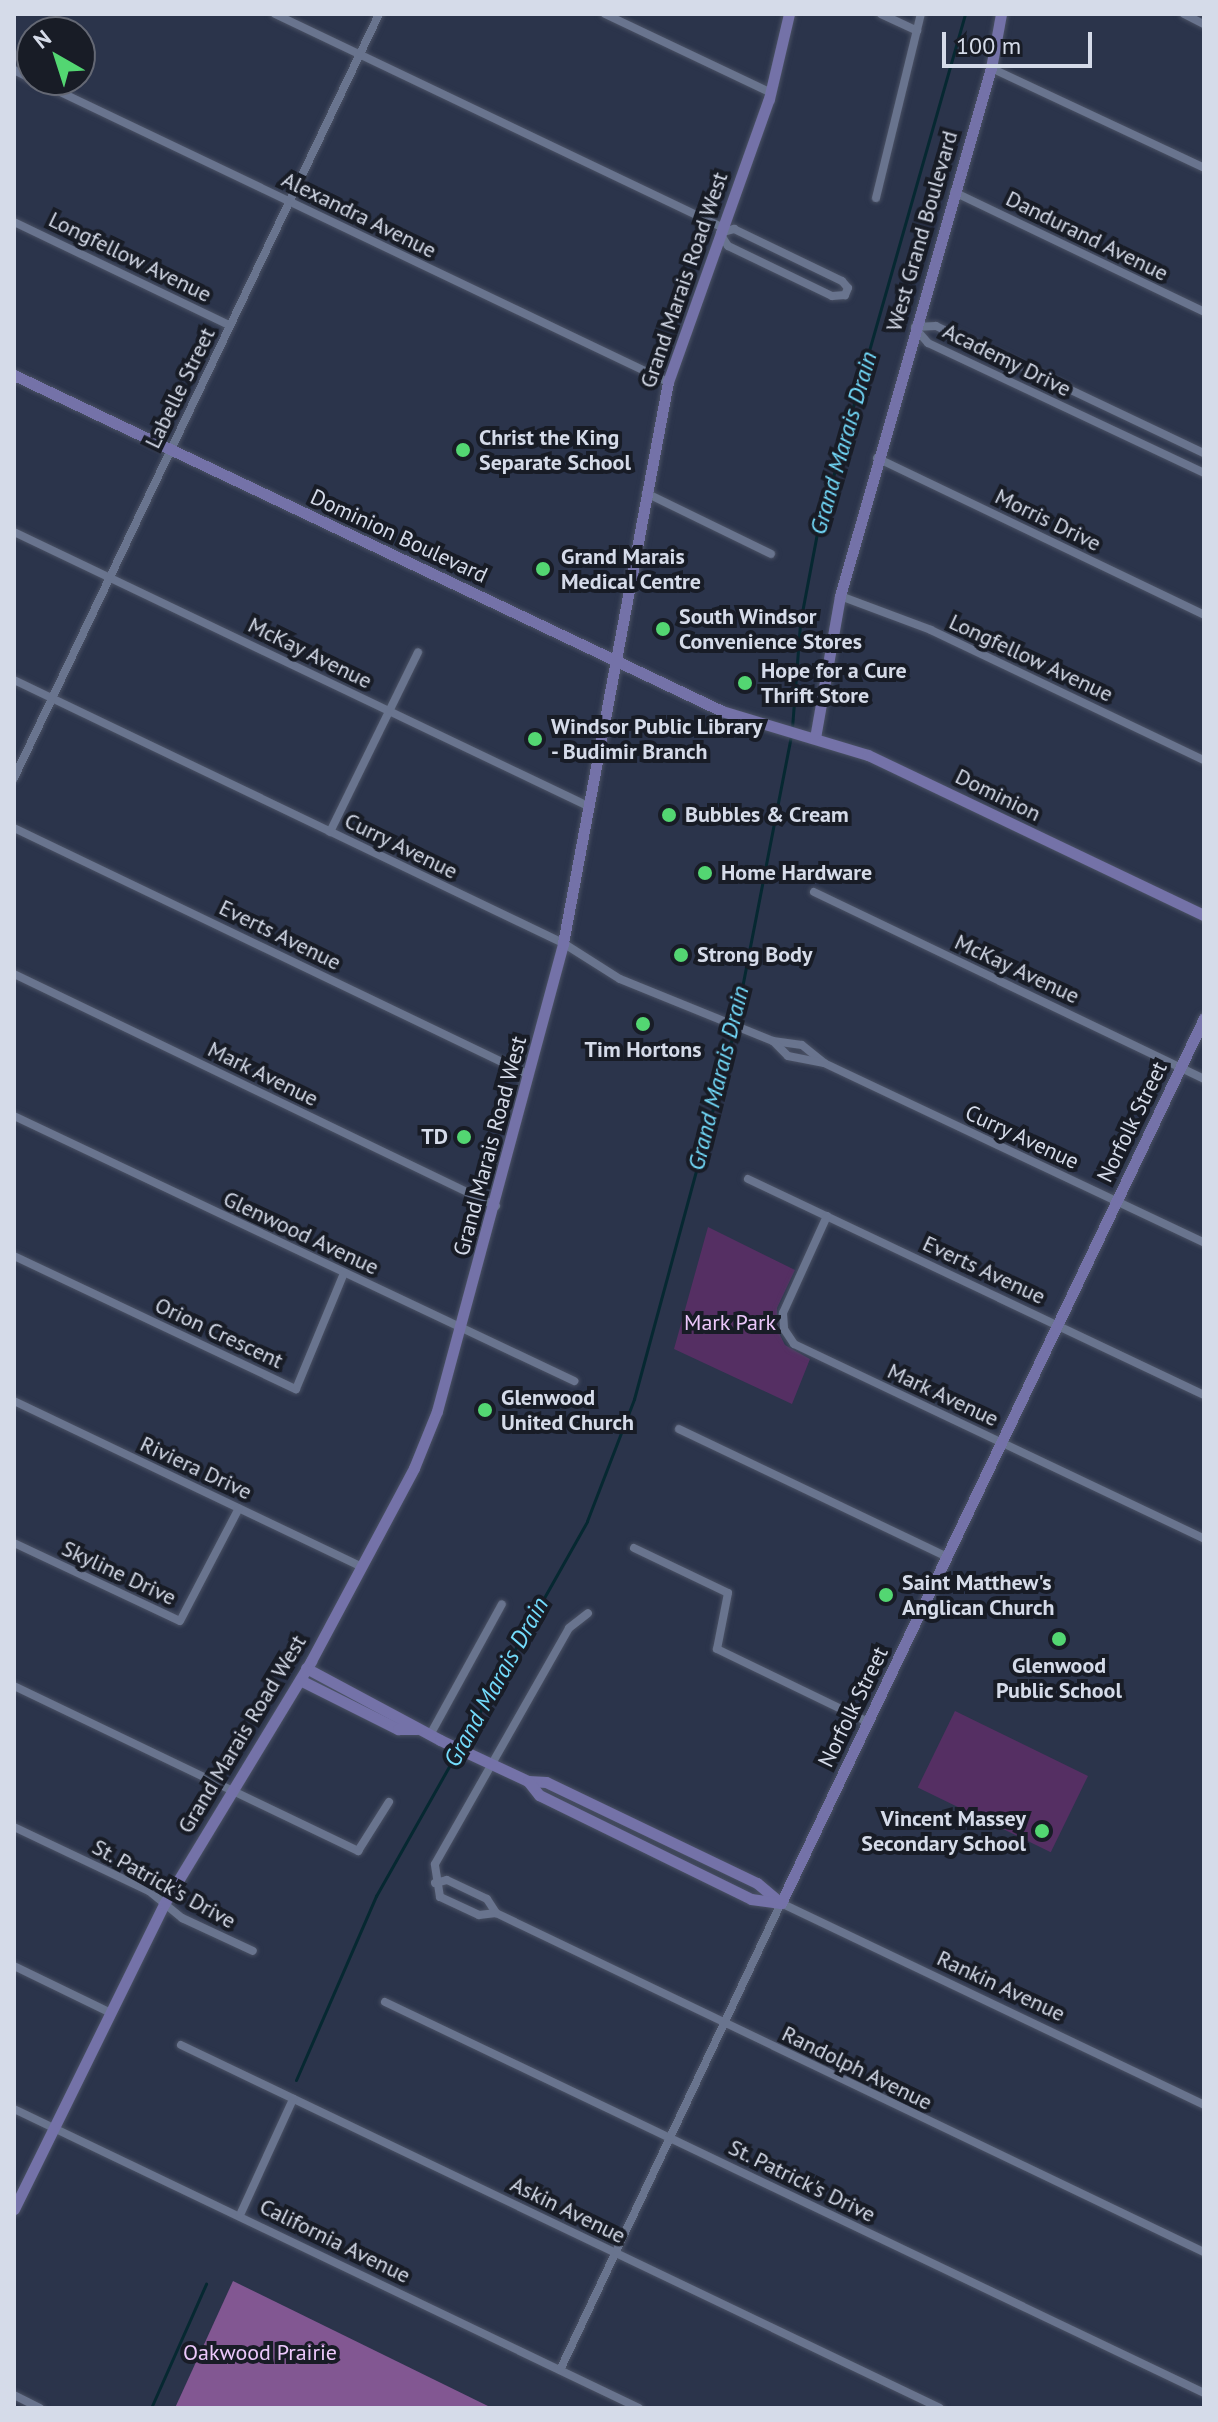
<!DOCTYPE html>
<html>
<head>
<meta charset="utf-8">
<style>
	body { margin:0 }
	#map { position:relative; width:1218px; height:2422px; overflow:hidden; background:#2b344b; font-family:"PT Sans",sans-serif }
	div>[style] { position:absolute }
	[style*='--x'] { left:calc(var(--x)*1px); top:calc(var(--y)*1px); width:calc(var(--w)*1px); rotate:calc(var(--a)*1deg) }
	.green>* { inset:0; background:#552f63; transform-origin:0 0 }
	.forest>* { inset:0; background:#825792 }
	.stream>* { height:3px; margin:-1.5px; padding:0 1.5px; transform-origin:1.5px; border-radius:1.5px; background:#062831 }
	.roads { filter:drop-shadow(0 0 2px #4a5164) drop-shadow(0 0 2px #4a5164) }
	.street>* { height:8px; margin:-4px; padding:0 4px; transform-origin:4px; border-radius:4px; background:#69748e }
	.secondary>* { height:11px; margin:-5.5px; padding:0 5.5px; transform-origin:5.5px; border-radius:5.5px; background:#7472a8 }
	.dots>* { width:22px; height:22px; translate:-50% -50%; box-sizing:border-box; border:4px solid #181c26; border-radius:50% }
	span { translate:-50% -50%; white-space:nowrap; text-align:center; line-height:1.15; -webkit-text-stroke:8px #181c26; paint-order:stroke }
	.street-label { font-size:22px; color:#d5dbe9 }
	.poi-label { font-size:22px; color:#d5dbe9; font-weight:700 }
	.left { translate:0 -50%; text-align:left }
	.right { translate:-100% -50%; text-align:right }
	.park-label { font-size:22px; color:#ecc8fb }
	.water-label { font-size:24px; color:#73dbfb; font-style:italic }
	.frame { position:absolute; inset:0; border:16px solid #d5dbe9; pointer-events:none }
	.north { position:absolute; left:16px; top:16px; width:80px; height:80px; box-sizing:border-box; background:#181c26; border:2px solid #646874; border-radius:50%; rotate:321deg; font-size:22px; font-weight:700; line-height:32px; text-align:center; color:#d5dbe9 }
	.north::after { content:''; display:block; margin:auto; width:28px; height:36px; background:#53d672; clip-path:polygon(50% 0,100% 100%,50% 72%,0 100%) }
	.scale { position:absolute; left:942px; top:32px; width:150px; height:36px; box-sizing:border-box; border:4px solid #d5dbe9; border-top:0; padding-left:10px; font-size:24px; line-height:28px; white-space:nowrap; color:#d5dbe9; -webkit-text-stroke:6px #181c26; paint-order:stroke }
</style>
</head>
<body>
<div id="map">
	<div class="green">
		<i style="clip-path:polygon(708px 1227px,795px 1270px,777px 1308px,778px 1331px,785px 1345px,810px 1359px,792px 1404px,674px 1349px)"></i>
		<i style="left:955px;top:1711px;width:148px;height:85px;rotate:26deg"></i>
	</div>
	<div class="forest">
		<i style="clip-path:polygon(233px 2281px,492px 2408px,175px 2408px)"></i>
	</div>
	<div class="stream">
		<i style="--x:792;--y:728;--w:105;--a:-85.6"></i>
		<i style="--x:800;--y:623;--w:92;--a:-79.3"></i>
		<i style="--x:817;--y:533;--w:540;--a:-74.08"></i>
		<i style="--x:296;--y:2080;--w:201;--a:-66.5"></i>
		<i style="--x:376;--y:1896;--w:430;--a:-60.6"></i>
		<i style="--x:587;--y:1521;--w:131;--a:-68.9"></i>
		<i style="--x:634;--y:1399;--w:378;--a:-74.8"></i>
		<i style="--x:733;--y:1034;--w:305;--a:-79"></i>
		<i style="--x:151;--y:2408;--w:136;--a:-66.1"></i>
	</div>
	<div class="roads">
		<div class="street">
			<i style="--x:275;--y:14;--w:495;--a:25.5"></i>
			<i style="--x:605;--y:14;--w:184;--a:25.4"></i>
			<i style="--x:881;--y:14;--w:40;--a:25"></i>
			<i style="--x:1184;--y:14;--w:22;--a:27"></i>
			<i style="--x:991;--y:68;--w:235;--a:25.1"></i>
			<i style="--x:14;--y:70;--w:20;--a:27"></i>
			<i style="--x:35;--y:80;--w:701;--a:25.51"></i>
			<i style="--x:954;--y:192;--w:277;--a:25.6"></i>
			<i style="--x:876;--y:198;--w:189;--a:-76.3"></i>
			<i style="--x:14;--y:222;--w:238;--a:25.6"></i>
			<i style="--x:734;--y:229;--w:120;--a:25.7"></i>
			<i style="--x:842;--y:281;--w:9;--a:49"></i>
			<i style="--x:848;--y:288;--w:8;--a:113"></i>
			<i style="--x:845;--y:295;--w:13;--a:176"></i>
			<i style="--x:832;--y:296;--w:115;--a:-154.3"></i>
			<i style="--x:728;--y:246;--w:15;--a:-122"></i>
			<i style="--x:720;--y:233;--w:15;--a:-16"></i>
			<i style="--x:915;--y:327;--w:21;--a:-3"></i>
			<i style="--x:936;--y:326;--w:297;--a:25.4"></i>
			<i style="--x:915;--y:328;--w:20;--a:49"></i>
			<i style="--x:928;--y:343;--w:305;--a:25.2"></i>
			<i style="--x:877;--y:458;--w:363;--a:25.6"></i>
			<i style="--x:646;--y:493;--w:139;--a:26"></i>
			<i style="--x:14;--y:532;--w:638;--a:25.52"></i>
			<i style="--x:840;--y:596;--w:97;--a:20.5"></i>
			<i style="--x:931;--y:630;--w:302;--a:25.5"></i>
			<i style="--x:14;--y:680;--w:609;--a:25.6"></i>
			<i style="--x:563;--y:943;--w:67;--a:32.3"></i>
			<i style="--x:620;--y:979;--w:165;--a:22.1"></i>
			<i style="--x:773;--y:1041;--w:29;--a:8"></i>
			<i style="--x:802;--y:1045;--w:28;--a:39"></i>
			<i style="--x:824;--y:1063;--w:420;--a:25.3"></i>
			<i style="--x:14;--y:778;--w:847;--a:-64.46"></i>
			<i style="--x:14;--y:828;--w:571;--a:25.62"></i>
			<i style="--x:330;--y:832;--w:200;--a:-63.9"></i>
			<i style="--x:814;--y:892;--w:433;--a:25.6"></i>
			<i style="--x:14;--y:974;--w:535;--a:25.7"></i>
			<i style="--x:773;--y:1041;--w:21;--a:45"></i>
			<i style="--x:788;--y:1056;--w:37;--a:11"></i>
			<i style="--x:14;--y:1116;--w:620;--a:25.32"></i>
			<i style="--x:748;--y:1179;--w:505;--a:25.35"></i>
			<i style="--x:827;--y:1216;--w:107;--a:114.4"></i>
			<i style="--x:783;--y:1313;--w:16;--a:86"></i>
			<i style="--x:784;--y:1329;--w:18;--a:56"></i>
			<i style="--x:794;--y:1344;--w:454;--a:25.4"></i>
			<i style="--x:14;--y:1256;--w:312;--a:25.3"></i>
			<i style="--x:296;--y:1389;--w:126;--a:-67.5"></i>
			<i style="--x:14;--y:1401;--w:386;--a:25.5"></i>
			<i style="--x:679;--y:1429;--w:297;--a:25.5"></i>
			<i style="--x:14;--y:1543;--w:183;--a:25.2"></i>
			<i style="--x:180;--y:1621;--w:127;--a:-62.4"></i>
			<i style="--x:634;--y:1548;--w:104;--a:25.6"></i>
			<i style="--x:728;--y:1593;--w:57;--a:101.1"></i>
			<i style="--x:717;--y:1649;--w:168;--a:25.8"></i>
			<i style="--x:14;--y:1686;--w:382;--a:25.6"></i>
			<i style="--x:358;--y:1851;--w:58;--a:-57.7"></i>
			<i style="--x:430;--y:1735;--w:149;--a:-61.2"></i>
			<i style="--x:14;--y:1827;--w:149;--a:25.4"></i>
			<i style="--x:149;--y:1891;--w:43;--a:39.3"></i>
			<i style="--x:182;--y:1918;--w:78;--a:24.9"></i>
			<i style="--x:435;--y:1883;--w:12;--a:-14"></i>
			<i style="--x:447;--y:1880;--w:44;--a:25.4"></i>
			<i style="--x:487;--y:1899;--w:17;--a:57"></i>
			<i style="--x:496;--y:1913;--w:785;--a:25.59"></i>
			<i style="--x:496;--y:1913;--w:17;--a:173"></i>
			<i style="--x:479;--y:1915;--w:43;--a:-155.2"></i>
			<i style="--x:440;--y:1897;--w:33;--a:-99"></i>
			<i style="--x:435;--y:1864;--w:271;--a:-60.4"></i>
			<i style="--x:569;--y:1628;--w:24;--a:-38"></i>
			<i style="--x:14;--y:1966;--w:108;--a:25.9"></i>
			<i style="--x:385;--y:2002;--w:908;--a:25.52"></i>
			<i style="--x:181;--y:2045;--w:841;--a:25.56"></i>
			<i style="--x:14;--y:2109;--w:693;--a:25.57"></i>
			<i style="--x:240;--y:2215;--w:128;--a:-65.4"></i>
			<i style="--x:560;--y:2370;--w:517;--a:-64.67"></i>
			<i style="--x:781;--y:1903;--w:469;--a:25.5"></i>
			<i style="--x:14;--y:2395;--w:29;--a:27"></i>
		</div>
		<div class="secondary">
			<i style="--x:14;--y:375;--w:784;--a:25.39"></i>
			<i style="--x:722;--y:711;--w:152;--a:16.8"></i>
			<i style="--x:868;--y:755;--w:372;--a:25.5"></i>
			<i style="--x:815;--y:738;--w:144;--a:-80"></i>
			<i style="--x:840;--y:596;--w:549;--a:-74.04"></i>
			<i style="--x:991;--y:68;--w:55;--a:-79.5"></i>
			<i style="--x:306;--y:1668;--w:152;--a:28.2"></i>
			<i style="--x:440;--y:1740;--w:97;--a:25"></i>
			<i style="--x:528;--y:1781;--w:18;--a:3"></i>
			<i style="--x:546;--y:1782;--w:234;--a:25.6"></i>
			<i style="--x:757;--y:1883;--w:31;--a:40"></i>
			<i style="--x:300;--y:1680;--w:110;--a:26.6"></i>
			<i style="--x:398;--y:1729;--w:19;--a:0"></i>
			<i style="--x:528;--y:1781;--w:18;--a:52"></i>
			<i style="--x:539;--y:1795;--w:236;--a:26.1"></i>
			<i style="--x:751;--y:1899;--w:30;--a:8"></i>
			<i style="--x:781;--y:1903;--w:981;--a:-64.45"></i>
			<i style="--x:14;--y:2209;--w:340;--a:-63.8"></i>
			<i style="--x:164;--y:1904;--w:284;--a:-58.8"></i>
			<i style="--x:311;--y:1661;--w:219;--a:-61.9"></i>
			<i style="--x:414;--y:1468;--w:61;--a:-68"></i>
			<i style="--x:437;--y:1411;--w:485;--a:-74.9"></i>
			<i style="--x:563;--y:943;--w:571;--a:-79.4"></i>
			<i style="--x:668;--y:382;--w:300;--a:-70.4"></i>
			<i style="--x:769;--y:99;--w:87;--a:-76.8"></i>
		</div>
	</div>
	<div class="dots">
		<i style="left:463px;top:450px;background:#53d672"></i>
		<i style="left:543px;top:569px;background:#53d672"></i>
		<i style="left:663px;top:629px;background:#53d672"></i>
		<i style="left:745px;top:683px;background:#53d672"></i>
		<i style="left:535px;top:739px;background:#53d672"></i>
		<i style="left:669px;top:815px;background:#53d672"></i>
		<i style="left:705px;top:873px;background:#53d672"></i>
		<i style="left:681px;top:955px;background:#53d672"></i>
		<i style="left:643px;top:1024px;background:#53d672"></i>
		<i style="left:464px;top:1137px;background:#53d672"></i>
		<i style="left:485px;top:1410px;background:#53d672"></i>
		<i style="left:886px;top:1595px;background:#53d672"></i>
		<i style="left:1059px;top:1639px;background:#53d672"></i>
		<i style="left:1042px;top:1831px;background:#53d672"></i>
	</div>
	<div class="street-label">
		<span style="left:359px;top:215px;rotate:26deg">Alexandra Avenue</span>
		<span style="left:922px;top:231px;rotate:-74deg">West Grand Boulevard</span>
		<span style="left:1087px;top:236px;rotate:26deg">Dandurand Avenue</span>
		<span style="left:130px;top:257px;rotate:26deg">Longfellow Avenue</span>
		<span style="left:684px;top:280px;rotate:-71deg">Grand Marais Road West</span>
		<span style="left:1007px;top:360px;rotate:26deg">Academy Drive</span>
		<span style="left:180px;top:388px;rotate:-64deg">Labelle Street</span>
		<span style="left:1048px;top:520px;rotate:26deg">Morris Drive</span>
		<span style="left:399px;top:536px;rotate:25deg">Dominion Boulevard</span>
		<span style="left:310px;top:653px;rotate:26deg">McKay Avenue</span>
		<span style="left:1031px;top:658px;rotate:25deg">Longfellow Avenue</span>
		<span style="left:998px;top:795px;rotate:26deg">Dominion</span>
		<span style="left:401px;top:846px;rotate:26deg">Curry Avenue</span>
		<span style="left:280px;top:935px;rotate:26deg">Everts Avenue</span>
		<span style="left:1017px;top:969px;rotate:25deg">McKay Avenue</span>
		<span style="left:263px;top:1074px;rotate:26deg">Mark Avenue</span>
		<span style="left:1132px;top:1122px;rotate:-64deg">Norfolk Street</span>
		<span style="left:1022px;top:1137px;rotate:25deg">Curry Avenue</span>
		<span style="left:490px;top:1146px;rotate:-75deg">Grand Marais Road West</span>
		<span style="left:301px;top:1233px;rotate:25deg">Glenwood Avenue</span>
		<span style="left:984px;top:1270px;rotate:25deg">Everts Avenue</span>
		<span style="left:219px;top:1333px;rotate:25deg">Orion Crescent</span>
		<span style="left:943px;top:1395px;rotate:25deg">Mark Avenue</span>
		<span style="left:196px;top:1468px;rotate:25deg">Riviera Drive</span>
		<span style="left:119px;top:1573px;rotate:25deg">Skyline Drive</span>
		<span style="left:853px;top:1707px;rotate:-64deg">Norfolk Street</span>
		<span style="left:242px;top:1734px;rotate:-59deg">Grand Marais Road West</span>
		<span style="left:164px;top:1884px;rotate:29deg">St. Patrick's Drive</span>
		<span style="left:1001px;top:1986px;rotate:25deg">Rankin Avenue</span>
		<span style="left:857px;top:2068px;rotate:26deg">Randolph Avenue</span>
		<span style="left:802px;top:2181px;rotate:26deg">St. Patrick's Drive</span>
		<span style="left:568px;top:2210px;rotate:26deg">Askin Avenue</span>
		<span style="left:335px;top:2241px;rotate:26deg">California Avenue</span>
	</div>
	<div class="poi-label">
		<span class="left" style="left:479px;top:450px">Christ the King<br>Separate School</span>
		<span class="left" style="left:561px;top:569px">Grand Marais<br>Medical Centre</span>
		<span class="left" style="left:679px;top:629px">South Windsor<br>Convenience Stores</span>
		<span class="left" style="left:761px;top:683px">Hope for a Cure<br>Thrift Store</span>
		<span class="left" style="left:551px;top:739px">Windsor Public Library<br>- Budimir Branch</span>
		<span class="left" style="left:685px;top:815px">Bubbles &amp; Cream</span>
		<span class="left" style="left:721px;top:873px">Home Hardware</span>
		<span class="left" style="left:697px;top:955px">Strong Body</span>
		<span style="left:643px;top:1050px">Tim Hortons</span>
		<span class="right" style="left:448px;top:1137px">TD</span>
		<span class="left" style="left:501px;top:1410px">Glenwood<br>United Church</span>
		<span class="left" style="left:902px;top:1595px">Saint Matthew's<br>Anglican Church</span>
		<span style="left:1059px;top:1678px">Glenwood<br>Public School</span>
		<span class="right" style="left:1026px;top:1831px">Vincent Massey<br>Secondary School</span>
	</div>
	<div class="park-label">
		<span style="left:730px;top:1323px">Mark Park</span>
		<span style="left:260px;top:2353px">Oakwood Prairie</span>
	</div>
	<div class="water-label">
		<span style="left:843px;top:443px;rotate:-74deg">Grand Marais Drain</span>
		<span style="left:718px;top:1078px;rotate:-76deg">Grand Marais Drain</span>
		<span style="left:496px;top:1682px;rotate:-61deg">Grand Marais Drain</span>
	</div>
	<div class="frame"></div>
	<div class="north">N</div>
	<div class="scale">100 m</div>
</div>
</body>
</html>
